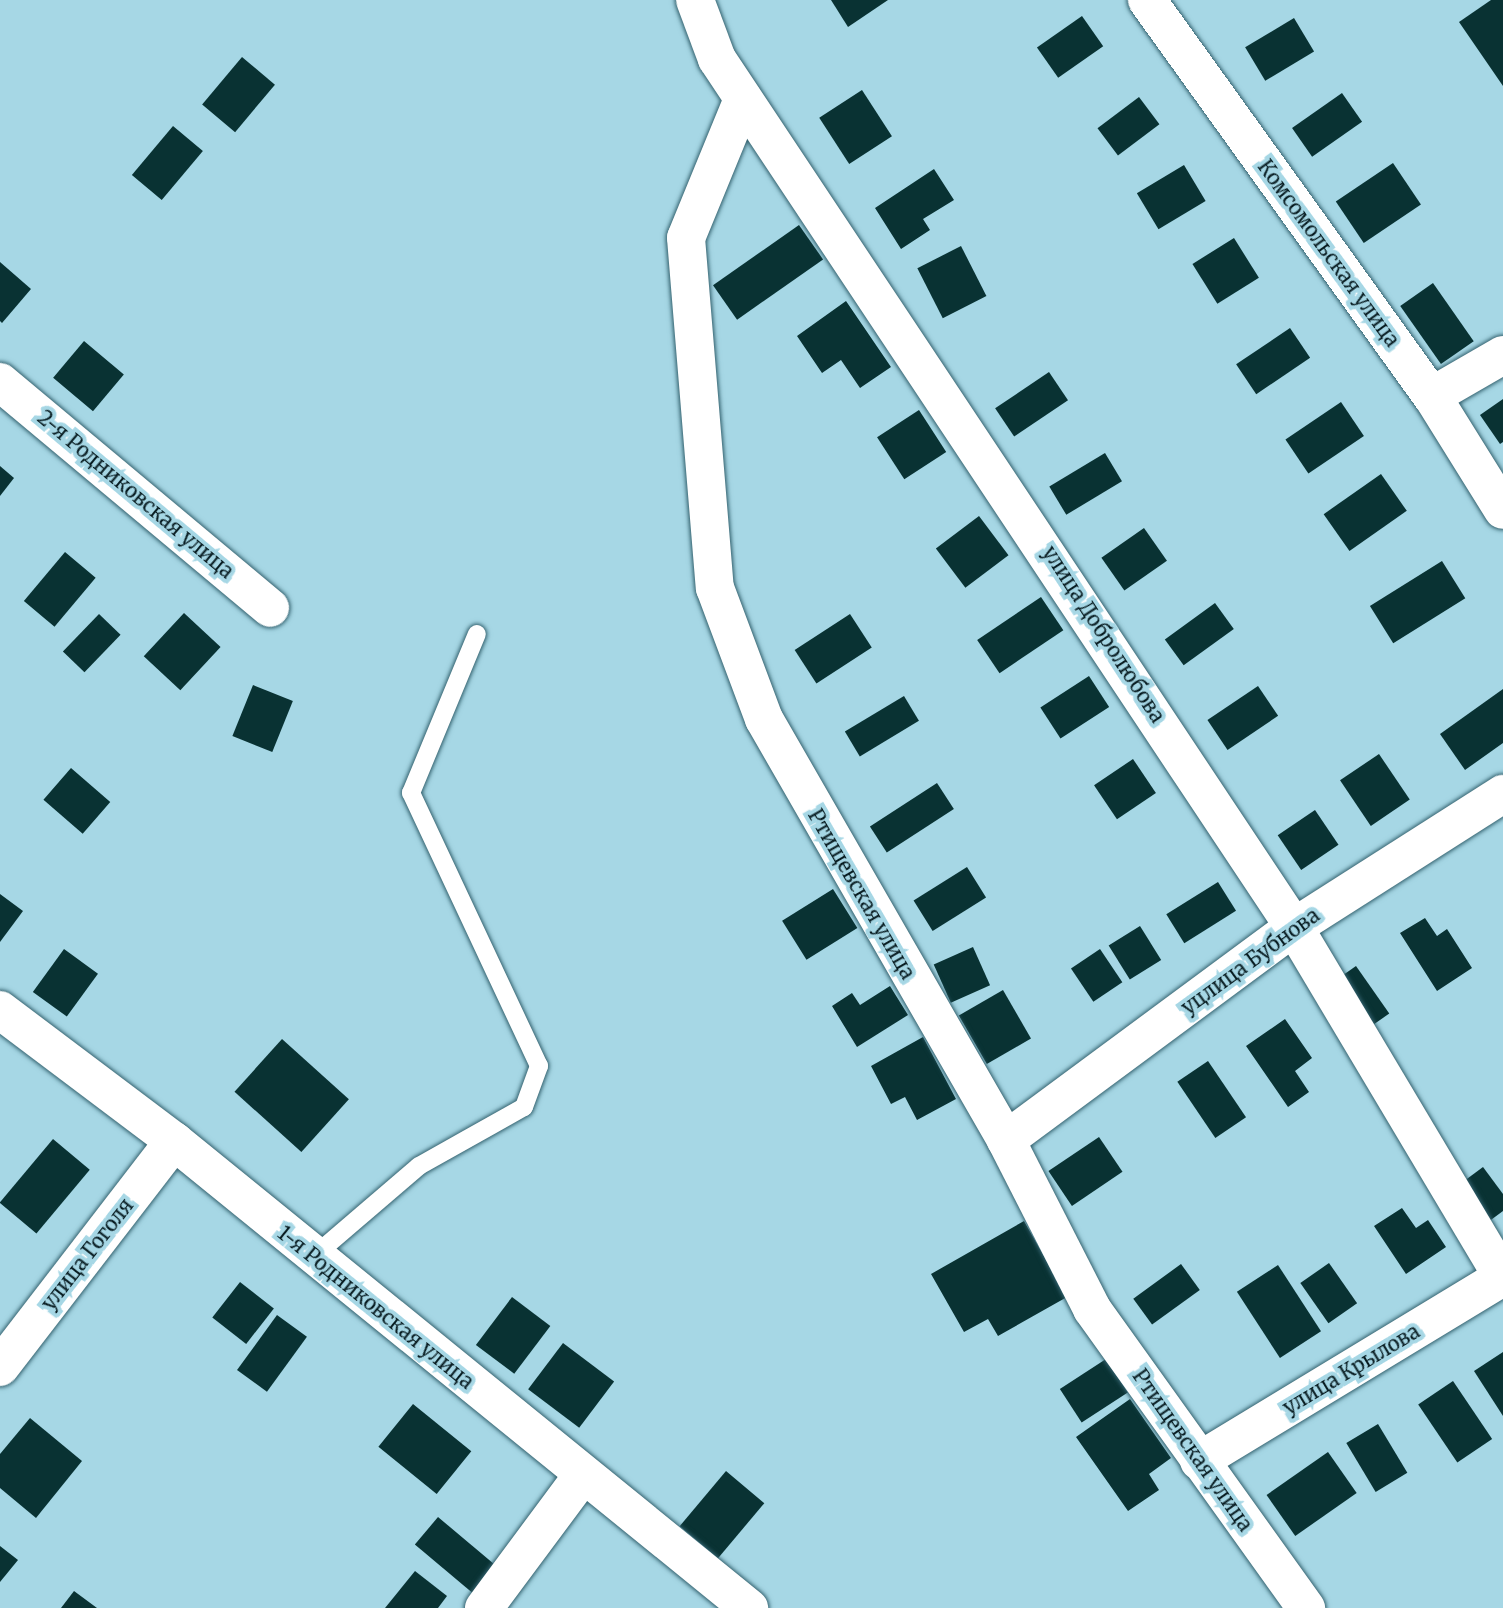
<!DOCTYPE html>
<html>
<head>
<meta charset="utf-8">
<style>
	body { margin:0 }
	#map { position:relative; width:1503px; height:1608px; overflow:hidden; background:#a6d7e5; font-family:Merriweather,serif }
	div>[style] { position:absolute }
	[style*='--x'] { left:calc(var(--x)*1px); top:calc(var(--y)*1px); width:calc(var(--w)*1px); rotate:calc(var(--a)*1deg) }
	.building>* { inset:0; background:#093233; transform-origin:0 0 }
	.roads { filter:drop-shadow(0 0 2px #34626f) drop-shadow(0 0 2px #34626f) }
	.lane>* { height:18px; margin:-9px; padding:0 9px; transform-origin:9px; border-radius:9px; background:#fff }
	.street>* { height:38px; margin:-19px; padding:0 19px; transform-origin:19px; border-radius:19px; background:#fff }
	span { translate:-50% -50%; white-space:nowrap; text-align:center; line-height:1.15; -webkit-text-stroke:8px #a6d7e5; paint-order:stroke }
	.street-label { font-size:20px; color:#081c21 }
</style>
</head>
<body>
<div id="map">
	<div class="building">
		<i style="clip-path:polygon(831px 0,888px 0,848px 27px)"></i>
		<i style="clip-path:polygon(1491px 0,1503px 0,1503px 86px,1459px 22px)"></i>
		<i style="left:1082px;top:16px;width:37px;height:55px;rotate:55deg"></i>
		<i style="left:1294px;top:18px;width:39px;height:57px;rotate:59deg"></i>
		<i style="left:242px;top:57px;width:43px;height:62px;rotate:40deg"></i>
		<i style="left:862px;top:90px;width:55px;height:51px;rotate:57deg"></i>
		<i style="left:1342px;top:93px;width:35px;height:61px;rotate:55deg"></i>
		<i style="left:1139px;top:97px;width:34px;height:52px;rotate:53deg"></i>
		<i style="left:173px;top:126px;width:39px;height:64px;rotate:40deg"></i>
		<i style="left:1393px;top:163px;width:50px;height:69px;rotate:56deg"></i>
		<i style="left:1184px;top:165px;width:42px;height:55px;rotate:59deg"></i>
		<i style="clip-path:polygon(934px 169px,954px 200px,923px 219px,930px 230px,901px 249px,875px 208px)"></i>
		<i style="left:799px;top:225px;width:42px;height:105px;rotate:55deg"></i>
		<i style="left:1234px;top:238px;width:47px;height:49px;rotate:58deg"></i>
		<i style="left:961px;top:246px;width:56px;height:49px;rotate:63deg"></i>
		<i style="clip-path:polygon(0 262px,31px 289px,2px 323px,0 321px)"></i>
		<i style="left:1433px;top:283px;width:71px;height:40px;rotate:55deg"></i>
		<i style="clip-path:polygon(846px 301px,891px 367px,860px 388px,841px 360px,822px 373px,797px 336px)"></i>
		<i style="left:1290px;top:328px;width:36px;height:65px;rotate:56deg"></i>
		<i style="left:84px;top:341px;width:52px;height:48px;rotate:40deg"></i>
		<i style="left:1049px;top:372px;width:34px;height:65px;rotate:56deg"></i>
		<i style="clip-path:polygon(1503px 399px,1503px 442px,1500px 444px,1480px 415px)"></i>
		<i style="left:1341px;top:402px;width:41px;height:67px;rotate:56deg"></i>
		<i style="left:919px;top:410px;width:50px;height:50px;rotate:57deg"></i>
		<i style="left:1105px;top:453px;width:33px;height:65px;rotate:59deg"></i>
		<i style="clip-path:polygon(0 466px,14px 478px,0 496px)"></i>
		<i style="left:1381px;top:474px;width:45px;height:70px;rotate:55deg"></i>
		<i style="left:979px;top:516px;width:49px;height:54px;rotate:53deg"></i>
		<i style="left:1144px;top:528px;width:40px;height:52px;rotate:55deg"></i>
		<i style="left:65px;top:552px;width:40px;height:64px;rotate:40deg"></i>
		<i style="left:1442px;top:561px;width:44px;height:85px;rotate:58deg"></i>
		<i style="left:1041px;top:597px;width:40px;height:77px;rotate:56deg"></i>
		<i style="left:1215px;top:603px;width:32px;height:62px;rotate:54deg"></i>
		<i style="left:184px;top:613px;width:50px;height:59px;rotate:43deg"></i>
		<i style="left:99px;top:614px;width:30px;height:52px;rotate:44deg"></i>
		<i style="left:850px;top:614px;width:40px;height:66px;rotate:57deg"></i>
		<i style="left:1089px;top:676px;width:37px;height:58px;rotate:57deg"></i>
		<i style="left:253px;top:685px;width:43px;height:55px;rotate:22deg"></i>
		<i style="left:1258px;top:686px;width:36px;height:61px;rotate:56deg"></i>
		<i style="clip-path:polygon(1503px 689px,1503px 743px,1465px 770px,1440px 734px)"></i>
		<i style="left:904px;top:696px;width:29px;height:69px;rotate:59deg"></i>
		<i style="left:1379px;top:754px;width:55px;height:47px;rotate:56deg"></i>
		<i style="left:1133px;top:759px;width:41px;height:47px;rotate:56deg"></i>
		<i style="left:71px;top:768px;width:52px;height:42px;rotate:41deg"></i>
		<i style="left:937px;top:783px;width:31px;height:80px;rotate:57deg"></i>
		<i style="left:1315px;top:810px;width:42px;height:45px;rotate:56deg"></i>
		<i style="left:967px;top:867px;width:36px;height:63px;rotate:58deg"></i>
		<i style="left:1218px;top:882px;width:34px;height:61px;rotate:58deg"></i>
		<i style="left:833px;top:889px;width:46px;height:60px;rotate:58deg"></i>
		<i style="clip-path:polygon(0 894px,23px 911px,0 942px)"></i>
		<i style="clip-path:polygon(1425px 918px,1437px 936px,1447px 929px,1472px 968px,1437px 991px,1400px 933px)"></i>
		<i style="left:1140px;top:926px;width:40px;height:37px;rotate:58deg"></i>
		<i style="left:973px;top:947px;width:42px;height:43px;rotate:66deg"></i>
		<i style="left:64px;top:949px;width:42px;height:53px;rotate:36deg"></i>
		<i style="left:1100px;top:949px;width:40px;height:35px;rotate:56deg"></i>
		<i style="left:1356px;top:966px;width:58px;height:37px;rotate:55deg"></i>
		<i style="clip-path:polygon(890px 986px,908px 1015px,857px 1047px,832px 1006px,852px 993px,860px 1005px)"></i>
		<i style="left:1003px;top:990px;width:56px;height:51px;rotate:60deg"></i>
		<i style="clip-path:polygon(1285px 1019px,1312px 1058px,1295px 1071px,1309px 1092px,1288px 1107px,1246px 1046px)"></i>
		<i style="clip-path:polygon(923px 1037px,956px 1099px,917px 1120px,905px 1097px,891px 1104px,871px 1066px)"></i>
		<i style="left:282px;top:1039px;width:90px;height:71px;rotate:42deg"></i>
		<i style="left:1208px;top:1061px;width:68px;height:37px;rotate:56deg"></i>
		<i style="left:1099px;top:1137px;width:42px;height:61px;rotate:56deg"></i>
		<i style="left:53px;top:1139px;width:48px;height:83px;rotate:40deg"></i>
		<i style="clip-path:polygon(1483px 1167px,1503px 1194px,1503px 1211px,1480px 1228px,1452px 1190px)"></i>
		<i style="clip-path:polygon(1402px 1208px,1416px 1228px,1428px 1220px,1446px 1247px,1406px 1274px,1374px 1226px)"></i>
		<i style="clip-path:polygon(1024px 1221px,1067px 1297px,998px 1336px,988px 1319px,964px 1332px,931px 1274px)"></i>
		<i style="left:1329px;top:1263px;width:49px;height:35px;rotate:55deg"></i>
		<i style="left:1181px;top:1264px;width:32px;height:59px;rotate:54deg"></i>
		<i style="left:1278px;top:1265px;width:79px;height:49px;rotate:57deg"></i>
		<i style="left:240px;top:1282px;width:43px;height:45px;rotate:38deg"></i>
		<i style="left:512px;top:1297px;width:48px;height:60px;rotate:37deg"></i>
		<i style="left:277px;top:1315px;width:37px;height:68px;rotate:36deg"></i>
		<i style="left:563px;top:1343px;width:64px;height:58px;rotate:37deg"></i>
		<i style="clip-path:polygon(1503px 1352px,1503px 1416px,1474px 1371px)"></i>
		<i style="left:1106px;top:1359px;width:40px;height:55px;rotate:57deg"></i>
		<i style="left:1453px;top:1381px;width:70px;height:42px;rotate:56deg"></i>
		<i style="clip-path:polygon(1130px 1399px,1171px 1458px,1149px 1474px,1159px 1490px,1128px 1511px,1076px 1437px)"></i>
		<i style="left:413px;top:1404px;width:75px;height:55px;rotate:39deg"></i>
		<i style="clip-path:polygon(30px 1418px,82px 1461px,36px 1518px,0 1488px,0 1454px)"></i>
		<i style="left:1378px;top:1424px;width:57px;height:37px;rotate:59deg"></i>
		<i style="left:1328px;top:1452px;width:50px;height:75px;rotate:55deg"></i>
		<i style="left:726px;top:1471px;width:50px;height:72px;rotate:40deg"></i>
		<i style="left:438px;top:1517px;width:75px;height:36px;rotate:40deg"></i>
		<i style="clip-path:polygon(0 1546px,18px 1560px,0 1582px)"></i>
		<i style="clip-path:polygon(415px 1571px,447px 1596px,438px 1608px,385px 1608px)"></i>
		<i style="clip-path:polygon(74px 1591px,97px 1608px,61px 1608px)"></i>
	</div>
	<div class="roads">
		<div class="lane">
			<i style="--x:314;--y:1256;--w:138;--a:-40.6"></i>
			<i style="--x:419;--y:1166;--w:120;--a:-29.3"></i>
			<i style="--x:524;--y:1107;--w:44;--a:-69.9"></i>
			<i style="--x:539;--y:1066;--w:302;--a:-115.1"></i>
			<i style="--x:411;--y:793;--w:172;--a:-67.5"></i>
		</div>
		<div class="street">
			<i style="--x:695;--y:0;--w:63;--a:69.6"></i>
			<i style="--x:717;--y:59;--w:1042;--a:56.39"></i>
			<i style="--x:1294;--y:927;--w:408;--a:59.2"></i>
			<i style="--x:1147;--y:0;--w:488;--a:54.3"></i>
			<i style="--x:1432;--y:396;--w:134;--a:58.1"></i>
			<i style="--x:743;--y:99;--w:150;--a:112.3"></i>
			<i style="--x:686;--y:238;--w:351;--a:85.3"></i>
			<i style="--x:715;--y:588;--w:140;--a:69.5"></i>
			<i style="--x:764;--y:719;--w:486;--a:60.1"></i>
			<i style="--x:1006;--y:1140;--w:190;--a:63"></i>
			<i style="--x:1092;--y:1309;--w:368;--a:54.4"></i>
			<i style="--x:0;--y:382;--w:352;--a:39.9"></i>
			<i style="--x:1432;--y:396;--w:82;--a:-30"></i>
			<i style="--x:0;--y:1010;--w:218;--a:37"></i>
			<i style="--x:174;--y:1141;--w:741;--a:39.08"></i>
			<i style="--x:1006;--y:1140;--w:358;--a:-36.5"></i>
			<i style="--x:1294;--y:927;--w:248;--a:-32.5"></i>
			<i style="--x:0;--y:1367;--w:285;--a:-52.4"></i>
			<i style="--x:1199;--y:1461;--w:355;--a:-31.2"></i>
			<i style="--x:484;--y:1608;--w:164;--a:-53.4"></i>
		</div>
	</div>
	<div class="street-label">
		<span style="left:1329px;top:253px;rotate:54deg">Комсомольская улица</span>
		<span style="left:136px;top:494px;rotate:40deg">2-я Родниковская улица</span>
		<span style="left:1104px;top:634px;rotate:57deg">улица Добролюбова</span>
		<span style="left:862px;top:894px;rotate:60deg">Ртищевская улица</span>
		<span style="left:1250px;top:961px;rotate:-36deg">уцлица Бубнова</span>
		<span style="left:87px;top:1254px;rotate:-52deg">улица Гоголя</span>
		<span style="left:376px;top:1307px;rotate:39deg">1-я Родниковская улица</span>
		<span style="left:1351px;top:1369px;rotate:-31deg">улица Крылова</span>
		<span style="left:1193px;top:1450px;rotate:55deg">Ртищевская улица</span>
	</div>
</div>
</body>
</html>
